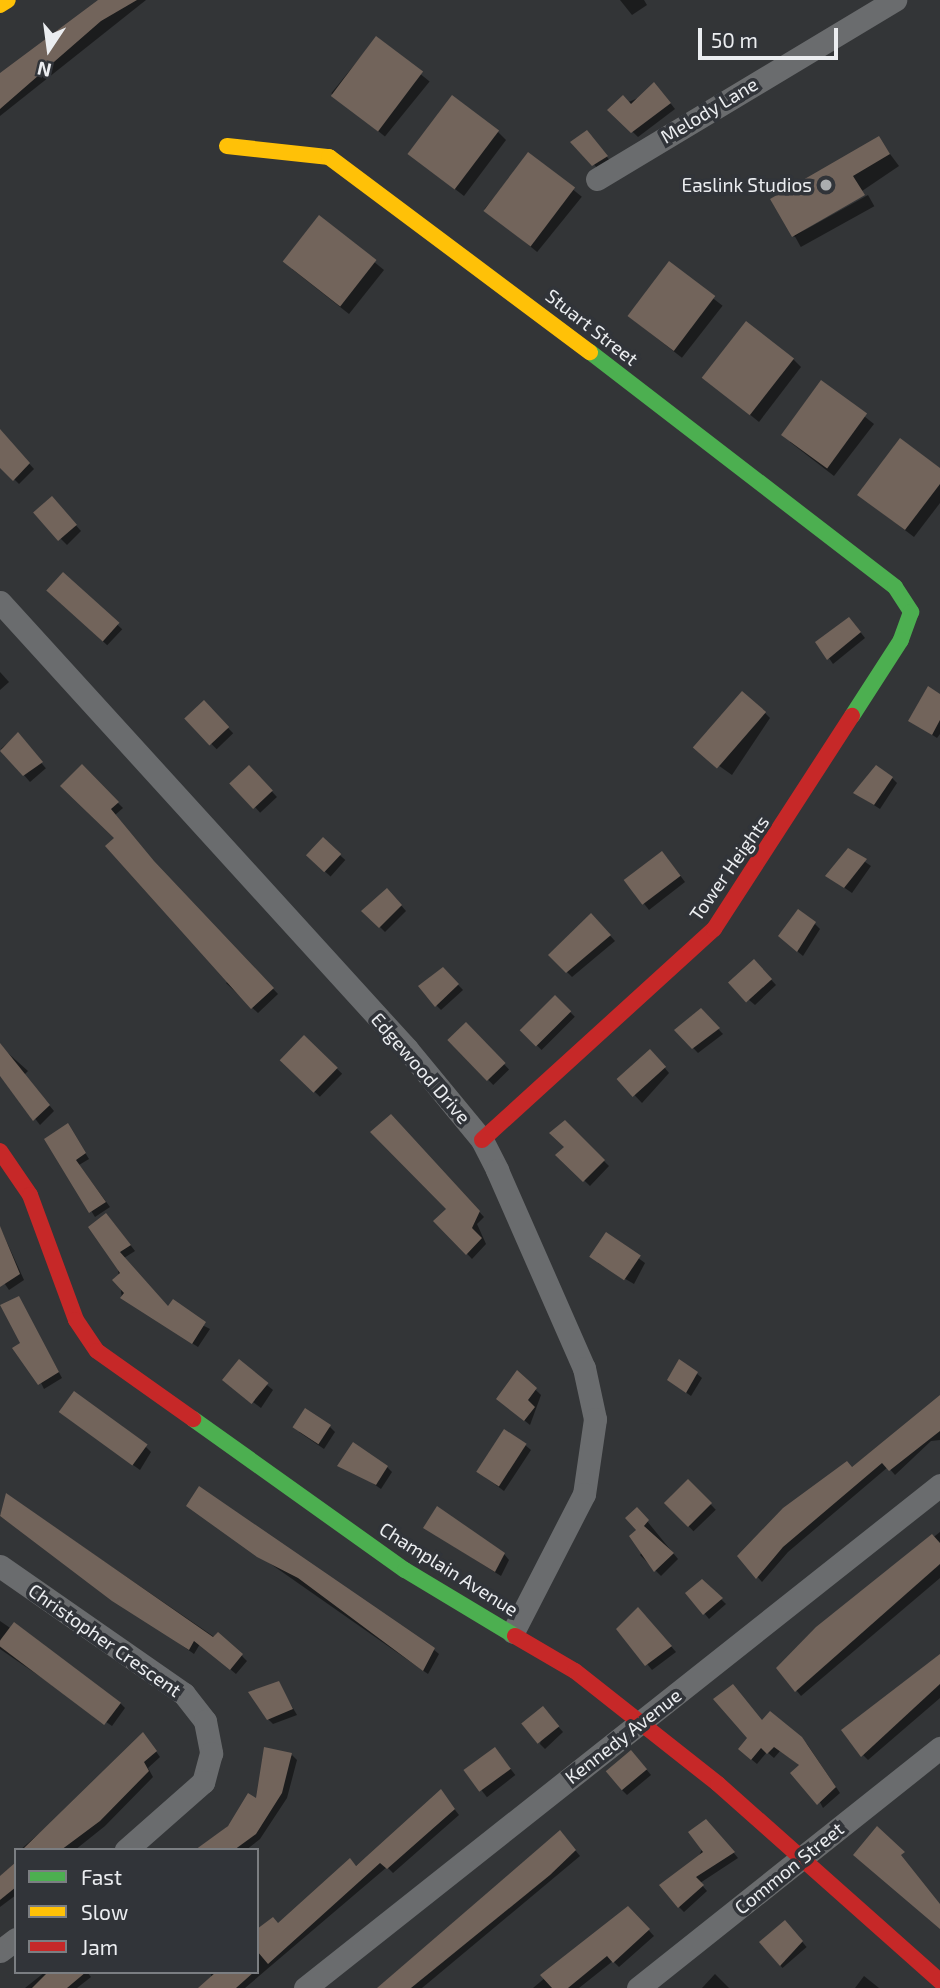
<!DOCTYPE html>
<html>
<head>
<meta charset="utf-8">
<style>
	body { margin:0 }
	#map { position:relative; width:940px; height:1988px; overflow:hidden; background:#333537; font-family:"Exo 2",sans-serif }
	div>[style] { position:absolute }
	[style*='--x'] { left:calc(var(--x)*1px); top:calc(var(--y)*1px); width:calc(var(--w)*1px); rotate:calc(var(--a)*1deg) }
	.shadow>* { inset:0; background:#0007; transform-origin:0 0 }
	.building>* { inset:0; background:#72645b; transform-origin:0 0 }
	.street>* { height:23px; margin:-11.5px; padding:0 11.5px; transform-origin:11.5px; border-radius:11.5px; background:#6a6c6e }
	.fast>* { height:16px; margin:-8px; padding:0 8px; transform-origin:8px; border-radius:8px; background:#4caf50 }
	.slow>* { height:16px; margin:-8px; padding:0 8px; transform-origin:8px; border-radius:8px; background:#ffc107 }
	.jam>* { height:16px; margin:-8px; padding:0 8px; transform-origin:8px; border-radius:8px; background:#c62828 }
	.dots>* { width:19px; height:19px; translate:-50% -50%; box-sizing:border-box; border:4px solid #313439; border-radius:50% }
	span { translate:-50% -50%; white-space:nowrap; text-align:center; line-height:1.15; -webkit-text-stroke:7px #313439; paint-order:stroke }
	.street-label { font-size:19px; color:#ebedf0 }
	.poi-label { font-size:19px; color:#ebedf0 }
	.right { translate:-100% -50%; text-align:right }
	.legend { position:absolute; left:14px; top:1848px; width:245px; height:126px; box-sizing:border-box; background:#313439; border:2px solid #7b7e82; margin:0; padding:9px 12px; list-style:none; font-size:21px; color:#ebedf0 }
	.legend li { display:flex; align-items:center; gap:14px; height:35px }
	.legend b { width:35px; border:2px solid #7b7e82 }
	.north { position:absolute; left:14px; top:14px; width:70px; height:70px; -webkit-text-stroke:5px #313439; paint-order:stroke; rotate:193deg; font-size:19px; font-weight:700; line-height:28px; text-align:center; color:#ebedf0 }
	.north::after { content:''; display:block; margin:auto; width:24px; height:32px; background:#ebedf0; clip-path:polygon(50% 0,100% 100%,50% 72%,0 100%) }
	.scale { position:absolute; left:698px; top:28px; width:140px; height:32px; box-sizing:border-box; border:4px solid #ebedf0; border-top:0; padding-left:9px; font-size:21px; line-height:24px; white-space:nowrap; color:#ebedf0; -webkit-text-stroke:5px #313439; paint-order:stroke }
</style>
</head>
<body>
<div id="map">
	<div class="shadow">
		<i style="clip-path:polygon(101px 0,146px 0,0 116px,0 76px)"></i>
		<i style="clip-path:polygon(620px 0,644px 0,647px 5px,632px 15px)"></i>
		<i style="left:376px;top:38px;width:69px;height:71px;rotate:39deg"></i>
		<i style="clip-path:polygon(659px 89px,675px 109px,638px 137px,610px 110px)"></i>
		<i style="clip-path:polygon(498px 132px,506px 140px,464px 196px,410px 154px)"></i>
		<i style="clip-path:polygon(592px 138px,611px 162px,599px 170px,573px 142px)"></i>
		<i style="clip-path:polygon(878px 138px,899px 166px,794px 237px,773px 200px)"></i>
		<i style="left:529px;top:154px;width:68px;height:71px;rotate:39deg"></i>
		<i style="left:868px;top:195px;width:13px;height:84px;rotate:61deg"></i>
		<i style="clip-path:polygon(319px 217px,384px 270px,349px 314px,292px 269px)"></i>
		<i style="left:669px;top:264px;width:68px;height:66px;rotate:38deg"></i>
		<i style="clip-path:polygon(793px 359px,801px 367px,759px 422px,705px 378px)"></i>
		<i style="clip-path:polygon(821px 382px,874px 424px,834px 476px,790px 442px)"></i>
		<i style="clip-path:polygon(6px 438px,34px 469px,19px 484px,0 465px)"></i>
		<i style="clip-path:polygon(940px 471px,940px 503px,914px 537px,868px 502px)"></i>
		<i style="clip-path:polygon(57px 504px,81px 531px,67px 545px,36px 514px)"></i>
		<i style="left:63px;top:574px;width:81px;height:22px;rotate:43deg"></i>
		<i style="clip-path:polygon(854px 624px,865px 638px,833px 664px,818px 642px)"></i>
		<i style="clip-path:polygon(0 672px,9px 682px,0 690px)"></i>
		<i style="clip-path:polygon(940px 697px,940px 734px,937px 738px,910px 720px)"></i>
		<i style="left:204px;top:703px;width:42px;height:23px;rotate:46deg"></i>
		<i style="clip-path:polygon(765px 713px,770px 718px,732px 775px,701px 753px)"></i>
		<i style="left:17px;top:735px;width:44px;height:21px;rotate:49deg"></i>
		<i style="clip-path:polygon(82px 767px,123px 808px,115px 815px,159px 869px,278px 994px,258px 1013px,226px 983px,232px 978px,116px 838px)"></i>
		<i style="left:249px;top:767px;width:41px;height:23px;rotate:47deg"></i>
		<i style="clip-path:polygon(892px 778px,897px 783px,880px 809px,855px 793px)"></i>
		<i style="left:323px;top:840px;width:30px;height:22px;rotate:42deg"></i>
		<i style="left:848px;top:850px;width:28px;height:33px;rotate:35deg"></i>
		<i style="clip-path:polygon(667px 858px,685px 882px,649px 910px,626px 881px)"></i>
		<i style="clip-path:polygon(392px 895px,406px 911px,385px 932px,364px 911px)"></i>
		<i style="clip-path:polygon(591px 915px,615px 941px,572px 977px,550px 955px)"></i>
		<i style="clip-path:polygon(814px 923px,820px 929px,803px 956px,785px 941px)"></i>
		<i style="clip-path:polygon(754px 961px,776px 985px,755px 1005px,736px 989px)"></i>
		<i style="clip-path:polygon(443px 969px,463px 990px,441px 1010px,436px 1005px)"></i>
		<i style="left:555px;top:997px;width:28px;height:47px;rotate:45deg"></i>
		<i style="clip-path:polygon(701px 1011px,723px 1034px,698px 1053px,677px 1031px)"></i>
		<i style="left:466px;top:1025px;width:62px;height:22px;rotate:46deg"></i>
		<i style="left:304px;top:1037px;width:53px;height:32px;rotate:44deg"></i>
		<i style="clip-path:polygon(0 1046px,28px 1071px,24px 1075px,54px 1111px,40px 1125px,0 1073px)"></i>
		<i style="clip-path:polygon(655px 1056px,669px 1073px,642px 1103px,621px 1081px)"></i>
		<i style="clip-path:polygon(391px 1116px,484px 1217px,477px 1224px,486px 1244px,472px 1259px,436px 1221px,449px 1209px)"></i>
		<i style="clip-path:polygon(565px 1123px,609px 1166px,590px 1186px,558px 1155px,566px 1147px)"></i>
		<i style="clip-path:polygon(68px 1125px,89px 1159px,79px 1165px,110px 1207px,95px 1217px,46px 1139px)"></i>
		<i style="clip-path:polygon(111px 1220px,135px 1251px,124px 1258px,169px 1308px,210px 1329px,198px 1347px,122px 1298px)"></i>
		<i style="clip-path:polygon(0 1227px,24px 1280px,9px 1290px,0 1277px)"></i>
		<i style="clip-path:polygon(607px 1235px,645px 1263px,634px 1284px,598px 1263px)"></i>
		<i style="clip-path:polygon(18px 1298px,62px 1378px,44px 1389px,22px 1344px)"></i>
		<i style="clip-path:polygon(239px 1362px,273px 1390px,261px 1408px,231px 1386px)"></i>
		<i style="clip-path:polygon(517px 1372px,541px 1395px,530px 1425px,503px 1403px)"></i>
		<i style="clip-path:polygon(696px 1373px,702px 1378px,691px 1396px,674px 1384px)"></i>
		<i style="clip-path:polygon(940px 1398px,940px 1440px,931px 1441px,895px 1475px,888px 1467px,788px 1552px,762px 1582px,739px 1556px)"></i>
		<i style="clip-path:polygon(64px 1415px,146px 1447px,151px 1452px,140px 1470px)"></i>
		<i style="clip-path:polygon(330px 1427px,335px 1432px,324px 1449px,299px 1432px)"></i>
		<i style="clip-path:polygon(525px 1445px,531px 1450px,504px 1491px,485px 1477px)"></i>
		<i style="clip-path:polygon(348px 1466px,387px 1467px,392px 1472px,381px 1489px)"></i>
		<i style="left:688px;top:1481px;width:40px;height:31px;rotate:46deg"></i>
		<i style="clip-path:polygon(7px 1495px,242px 1656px,247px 1661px,236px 1674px,200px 1644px,194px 1654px,0 1516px)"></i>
		<i style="clip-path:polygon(188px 1506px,433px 1649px,439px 1654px,428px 1674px)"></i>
		<i style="clip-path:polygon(642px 1515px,678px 1559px,661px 1576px,640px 1555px,645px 1549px)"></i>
		<i style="clip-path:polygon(425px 1528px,504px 1554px,509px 1560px,501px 1576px)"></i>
		<i style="clip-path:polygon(940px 1532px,940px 1578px,801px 1696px,778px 1668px,817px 1628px)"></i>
		<i style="clip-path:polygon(702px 1581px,726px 1604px,709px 1619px,688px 1593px)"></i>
		<i style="clip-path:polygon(643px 1614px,676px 1652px,652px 1670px,619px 1629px)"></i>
		<i style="clip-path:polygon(0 1621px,120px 1703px,125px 1708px,112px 1726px,0 1649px)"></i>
		<i style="clip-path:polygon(940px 1656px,940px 1698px,868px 1760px,863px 1755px)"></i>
		<i style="clip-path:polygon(278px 1683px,297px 1715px,273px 1724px,268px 1719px)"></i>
		<i style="clip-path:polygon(547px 1714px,563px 1732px,545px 1749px,540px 1744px)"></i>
		<i style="clip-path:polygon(763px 1722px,807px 1744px,840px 1793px,823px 1808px,801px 1766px,780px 1751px,774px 1758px,767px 1752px,757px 1764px,745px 1754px)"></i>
		<i style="clip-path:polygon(148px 1740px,160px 1757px,148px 1768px,153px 1777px,105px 1826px,75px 1850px,20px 1850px)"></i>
		<i style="left:495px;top:1749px;width:33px;height:36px;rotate:52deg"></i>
		<i style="clip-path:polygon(292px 1755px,297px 1760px,287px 1798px,260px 1839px,246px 1850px,200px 1850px,258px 1800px)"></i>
		<i style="clip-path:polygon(636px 1757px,651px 1775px,627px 1795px,622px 1790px)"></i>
		<i style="clip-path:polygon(445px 1797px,459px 1815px,393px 1873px,387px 1867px,245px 1988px,200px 1988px,212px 1978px,210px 1972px,257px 1972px,257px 1931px,279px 1925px)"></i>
		<i style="clip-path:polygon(711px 1826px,738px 1858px,700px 1883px,707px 1891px,684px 1912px,679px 1907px)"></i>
		<i style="clip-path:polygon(565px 1838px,580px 1856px,422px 1988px,380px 1988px)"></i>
		<i style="clip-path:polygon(16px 1864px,16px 1895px,0 1907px,0 1879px)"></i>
		<i style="clip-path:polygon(628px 1908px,654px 1936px,619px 1967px,613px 1961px,579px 1988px,533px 1988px)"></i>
		<i style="left:785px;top:1922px;width:33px;height:32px;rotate:49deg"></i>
		<i style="clip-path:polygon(45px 1972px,87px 1972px,91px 1977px,77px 1988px,25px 1988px)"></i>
		<i style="clip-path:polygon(715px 1974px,729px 1988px,702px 1988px)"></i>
		<i style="clip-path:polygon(864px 1976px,879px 1988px,855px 1988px)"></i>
	</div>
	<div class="building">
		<i style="clip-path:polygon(98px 0,137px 0,101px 21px,0 109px,0 73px)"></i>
		<i style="left:376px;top:36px;width:59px;height:75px;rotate:37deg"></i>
		<i style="clip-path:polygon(654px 82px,671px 103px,631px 133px,607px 110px,623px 95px,631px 104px)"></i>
		<i style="left:452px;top:95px;width:59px;height:74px;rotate:37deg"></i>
		<i style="clip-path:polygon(587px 130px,608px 156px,592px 166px,570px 142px)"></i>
		<i style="clip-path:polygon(879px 136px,890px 154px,853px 176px,865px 195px,792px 237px,770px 199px)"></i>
		<i style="left:528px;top:152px;width:59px;height:74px;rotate:37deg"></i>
		<i style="left:319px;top:215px;width:73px;height:59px;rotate:38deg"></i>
		<i style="left:669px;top:261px;width:58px;height:69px;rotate:37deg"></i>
		<i style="left:746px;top:321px;width:61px;height:72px;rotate:38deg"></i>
		<i style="left:821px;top:380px;width:57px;height:68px;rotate:36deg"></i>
		<i style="clip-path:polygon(0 429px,30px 463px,13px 481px,0 468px)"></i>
		<i style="clip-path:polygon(900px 438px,940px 468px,940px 484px,905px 530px,857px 495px)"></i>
		<i style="left:52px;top:496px;width:38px;height:25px;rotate:49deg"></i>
		<i style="left:63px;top:572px;width:76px;height:25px;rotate:42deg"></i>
		<i style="clip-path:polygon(849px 617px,861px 632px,827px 660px,815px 642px)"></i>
		<i style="clip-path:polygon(928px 686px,940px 694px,940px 720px,932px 735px,908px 721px)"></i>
		<i style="left:742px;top:691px;width:32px;height:75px;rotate:41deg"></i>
		<i style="left:204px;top:700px;width:37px;height:27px;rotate:47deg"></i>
		<i style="clip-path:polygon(18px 732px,43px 762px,23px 776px,0 751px)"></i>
		<i style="clip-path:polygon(82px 764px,119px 802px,111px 809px,154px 861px,274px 988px,251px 1009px,105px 846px,114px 838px,60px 786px)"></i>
		<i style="left:249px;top:765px;width:35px;height:27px;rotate:47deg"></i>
		<i style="clip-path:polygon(876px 765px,893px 777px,874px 805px,853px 793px)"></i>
		<i style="left:323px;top:837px;width:25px;height:25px;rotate:43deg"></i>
		<i style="clip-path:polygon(848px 848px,867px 859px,844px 888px,825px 876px)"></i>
		<i style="left:662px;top:851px;width:31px;height:48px;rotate:53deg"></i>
		<i style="clip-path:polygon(387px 888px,402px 905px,379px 928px,361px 911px)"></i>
		<i style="clip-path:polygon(798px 909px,816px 922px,797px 952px,778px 936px)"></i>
		<i style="clip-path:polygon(591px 913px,611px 935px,566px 973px,548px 955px)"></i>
		<i style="left:754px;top:959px;width:27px;height:35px;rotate:48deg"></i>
		<i style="clip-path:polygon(443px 967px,459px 984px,435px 1007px,418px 986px)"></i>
		<i style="left:555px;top:995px;width:23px;height:50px;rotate:45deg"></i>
		<i style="clip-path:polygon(701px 1008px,720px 1028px,692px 1049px,674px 1030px)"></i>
		<i style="left:466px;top:1022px;width:57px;height:26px;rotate:46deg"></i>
		<i style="left:304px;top:1035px;width:47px;height:35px;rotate:44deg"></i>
		<i style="clip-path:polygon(0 1043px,50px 1105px,33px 1121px,0 1076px)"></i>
		<i style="left:650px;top:1049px;width:24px;height:45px;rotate:48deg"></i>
		<i style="clip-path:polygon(391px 1114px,480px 1211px,472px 1228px,482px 1238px,466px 1255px,433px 1221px,446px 1209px,370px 1132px)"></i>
		<i style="clip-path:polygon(565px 1120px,605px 1160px,583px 1182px,555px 1155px,564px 1147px,549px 1133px)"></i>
		<i style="clip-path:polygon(68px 1123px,86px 1153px,76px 1160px,106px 1202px,89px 1213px,44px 1139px)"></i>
		<i style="clip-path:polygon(106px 1213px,131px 1245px,120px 1252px,168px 1306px,173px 1299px,206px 1322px,192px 1344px,120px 1298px,124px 1293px,112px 1280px,120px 1273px,88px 1227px)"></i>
		<i style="clip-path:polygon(0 1226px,20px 1274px,0 1287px)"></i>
		<i style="left:606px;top:1232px;width:42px;height:30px;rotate:34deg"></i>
		<i style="clip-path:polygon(19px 1296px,59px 1372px,38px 1385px,12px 1348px,20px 1343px,0 1305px)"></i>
		<i style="left:239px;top:1359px;width:38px;height:27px;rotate:39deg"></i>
		<i style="clip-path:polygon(679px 1359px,698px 1372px,686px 1393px,667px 1380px)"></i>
		<i style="clip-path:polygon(517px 1370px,537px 1388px,528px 1400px,535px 1407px,524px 1421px,496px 1399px)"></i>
		<i style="left:74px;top:1391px;width:91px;height:26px;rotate:36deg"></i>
		<i style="clip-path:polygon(940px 1395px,940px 1431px,889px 1471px,882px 1463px,783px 1547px,756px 1579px,737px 1556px,783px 1508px,847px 1461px,852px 1467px)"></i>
		<i style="left:305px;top:1408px;width:31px;height:23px;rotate:33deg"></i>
		<i style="left:504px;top:1429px;width:27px;height:51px;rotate:33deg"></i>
		<i style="clip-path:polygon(353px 1442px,388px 1466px,376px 1485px,337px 1466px)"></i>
		<i style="left:688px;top:1479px;width:34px;height:34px;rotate:45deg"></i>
		<i style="clip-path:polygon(199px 1486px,435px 1648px,423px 1671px,298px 1578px,257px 1557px,186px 1506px)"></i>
		<i style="clip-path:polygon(6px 1493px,213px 1637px,218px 1632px,243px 1654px,230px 1670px,194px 1641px,189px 1650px,112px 1601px,0 1516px)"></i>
		<i style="clip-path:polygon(437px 1506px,505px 1553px,495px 1572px,423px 1528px)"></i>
		<i style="clip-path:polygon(637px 1507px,649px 1520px,644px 1526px,674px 1553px,654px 1572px,629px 1536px,636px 1530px,625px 1518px)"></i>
		<i style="clip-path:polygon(932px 1534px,940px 1543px,940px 1564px,795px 1692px,776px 1668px,816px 1627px)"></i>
		<i style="clip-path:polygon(702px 1579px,723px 1598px,703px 1615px,685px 1593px)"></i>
		<i style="clip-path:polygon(638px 1607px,672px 1646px,645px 1666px,616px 1629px)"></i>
		<i style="left:14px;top:1622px;width:134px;height:28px;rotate:37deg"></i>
		<i style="clip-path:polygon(940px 1654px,940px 1684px,861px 1757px,841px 1730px)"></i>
		<i style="clip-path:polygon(279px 1681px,293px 1709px,267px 1720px,248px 1692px)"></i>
		<i style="clip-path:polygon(733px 1684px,762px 1720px,770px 1711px,802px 1737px,836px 1787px,817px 1805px,790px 1773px,799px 1765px,774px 1747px,767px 1754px,761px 1748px,751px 1760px,738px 1749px,747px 1738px,713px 1699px)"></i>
		<i style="left:543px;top:1706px;width:26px;height:28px;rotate:51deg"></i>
		<i style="clip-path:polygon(143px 1732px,157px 1751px,144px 1762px,149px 1771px,100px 1821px,61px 1850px,22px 1850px)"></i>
		<i style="clip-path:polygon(264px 1747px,292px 1753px,282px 1793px,256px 1834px,234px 1850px,195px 1850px,228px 1826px,248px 1793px,256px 1798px)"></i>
		<i style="left:495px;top:1747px;width:27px;height:39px;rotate:54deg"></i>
		<i style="left:631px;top:1750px;width:25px;height:33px;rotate:50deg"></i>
		<i style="clip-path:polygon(441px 1789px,455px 1809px,387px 1869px,380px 1863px,268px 1964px,257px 1951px,257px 1929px,273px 1917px,278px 1923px,350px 1858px,356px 1866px)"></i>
		<i style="clip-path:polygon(706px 1819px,735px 1852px,696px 1877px,704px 1885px,678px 1908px,659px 1885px,703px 1852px,688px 1832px)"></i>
		<i style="clip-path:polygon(877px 1826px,905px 1852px,901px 1855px,940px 1904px,940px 1929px,853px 1855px)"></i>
		<i style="clip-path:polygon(560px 1830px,576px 1850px,550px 1875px,411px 1988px,377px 1988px)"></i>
		<i style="clip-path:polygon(16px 1862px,16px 1887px,0 1900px,0 1876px)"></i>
		<i style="clip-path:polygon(628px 1906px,650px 1929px,613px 1963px,607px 1956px,568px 1988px,552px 1988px,540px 1975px)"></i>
		<i style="clip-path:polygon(785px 1920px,803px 1941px,780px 1966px,759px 1942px)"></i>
		<i style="clip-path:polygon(48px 1972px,86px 1972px,67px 1988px,32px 1988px)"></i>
		<i style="clip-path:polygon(216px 1972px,254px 1972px,236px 1988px,198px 1988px)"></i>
	</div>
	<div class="street">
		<i style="--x:597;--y:179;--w:348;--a:-31"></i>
		<i style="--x:0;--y:602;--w:605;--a:47.68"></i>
		<i style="--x:407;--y:1049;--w:118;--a:50.5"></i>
		<i style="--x:482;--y:1140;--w:34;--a:63"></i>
		<i style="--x:497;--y:1170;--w:216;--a:66.3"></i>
		<i style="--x:584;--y:1368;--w:52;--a:77.8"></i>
		<i style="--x:595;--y:1419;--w:76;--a:98.3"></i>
		<i style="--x:584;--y:1494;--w:155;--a:117.2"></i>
		<i style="--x:0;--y:1566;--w:224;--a:34.8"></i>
		<i style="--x:184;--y:1694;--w:34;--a:52"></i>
		<i style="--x:205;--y:1721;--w:33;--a:79"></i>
		<i style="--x:211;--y:1753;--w:30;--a:105"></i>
		<i style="--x:203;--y:1782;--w:103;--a:138.6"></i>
		<i style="--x:0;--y:1951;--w:20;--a:-37"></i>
		<i style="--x:305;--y:1988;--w:810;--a:-38.38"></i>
		<i style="--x:638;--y:1988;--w:386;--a:-38.5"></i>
	</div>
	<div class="fast">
		<i style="--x:590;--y:352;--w:385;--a:37.6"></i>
		<i style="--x:895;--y:587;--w:30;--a:57"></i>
		<i style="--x:911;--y:612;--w:30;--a:110"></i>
		<i style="--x:901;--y:640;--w:90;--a:122.8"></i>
		<i style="--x:193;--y:1419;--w:260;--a:35.5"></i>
		<i style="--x:405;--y:1570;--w:128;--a:31"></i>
	</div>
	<div class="slow">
		<i style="--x:0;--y:5;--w:9;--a:-32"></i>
		<i style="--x:227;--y:146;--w:103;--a:6.2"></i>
		<i style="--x:329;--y:157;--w:326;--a:36.8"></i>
	</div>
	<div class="jam">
		<i style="--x:482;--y:1140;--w:314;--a:-42.3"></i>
		<i style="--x:714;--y:929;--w:254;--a:-57.1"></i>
		<i style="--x:0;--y:1151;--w:53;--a:55.7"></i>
		<i style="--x:30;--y:1195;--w:133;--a:69.8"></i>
		<i style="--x:76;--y:1320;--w:37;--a:56"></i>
		<i style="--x:97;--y:1351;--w:118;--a:35.3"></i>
		<i style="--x:515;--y:1636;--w:69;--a:30.3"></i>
		<i style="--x:575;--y:1671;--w:182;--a:38.3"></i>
		<i style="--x:718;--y:1784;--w:297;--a:41.6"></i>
	</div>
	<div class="dots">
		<i style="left:826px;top:185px;background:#abadaf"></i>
	</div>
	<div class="street-label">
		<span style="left:709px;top:110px;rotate:-31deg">Melody Lane</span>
		<span style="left:592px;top:327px;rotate:38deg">Stuart Street</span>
		<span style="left:729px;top:868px;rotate:-55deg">Tower Heights</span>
		<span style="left:421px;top:1068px;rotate:49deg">Edgewood Drive</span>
		<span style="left:449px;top:1569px;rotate:32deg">Champlain Avenue</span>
		<span style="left:105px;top:1640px;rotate:35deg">Christopher Crescent</span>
		<span style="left:623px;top:1736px;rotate:-38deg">Kennedy Avenue</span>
		<span style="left:789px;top:1868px;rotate:-39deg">Common Street</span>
	</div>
	<div class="poi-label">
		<span class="right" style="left:812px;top:185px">Easlink Studios</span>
	</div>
	<ul class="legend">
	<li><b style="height:9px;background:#4caf50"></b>Fast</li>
	<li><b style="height:9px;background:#ffc107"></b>Slow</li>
	<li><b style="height:9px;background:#c62828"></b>Jam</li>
	</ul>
	<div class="north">N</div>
	<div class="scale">50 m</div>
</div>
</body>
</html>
